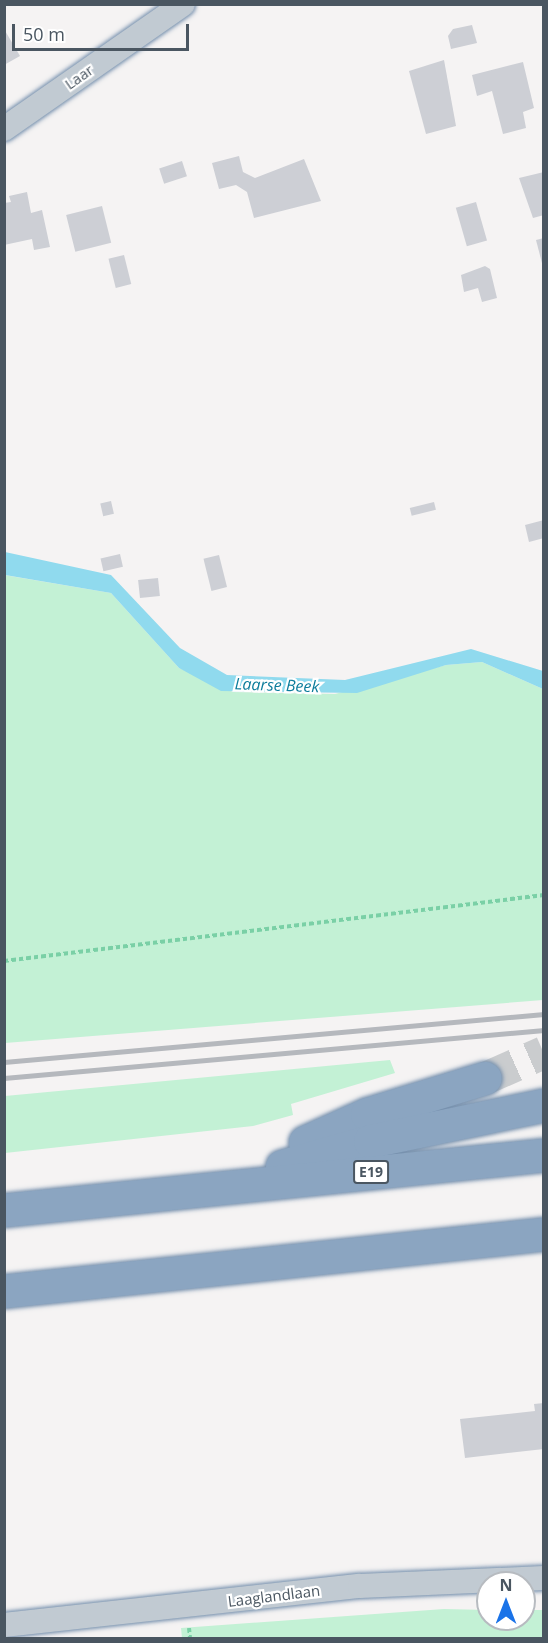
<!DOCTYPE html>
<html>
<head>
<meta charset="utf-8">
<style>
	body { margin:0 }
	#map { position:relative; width:548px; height:1643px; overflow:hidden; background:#f5f3f3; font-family:"Open Sans",sans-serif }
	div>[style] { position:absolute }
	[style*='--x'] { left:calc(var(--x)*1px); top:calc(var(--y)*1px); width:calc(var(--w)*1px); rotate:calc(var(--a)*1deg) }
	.green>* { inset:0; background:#c3f1d5 }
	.water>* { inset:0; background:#90daee }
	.building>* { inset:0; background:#cdcfd5; transform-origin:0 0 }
	.motorway-tunnel>* { height:33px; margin-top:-16.5px; transform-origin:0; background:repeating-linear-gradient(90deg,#caccce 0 33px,transparent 0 49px) }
	.path>* { height:4px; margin-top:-2px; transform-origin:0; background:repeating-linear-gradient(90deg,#7ad0a6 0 4.5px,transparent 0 7.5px) }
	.roads { filter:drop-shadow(0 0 2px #7690ad) drop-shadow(0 0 2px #7690ad) }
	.minor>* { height:24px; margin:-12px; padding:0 12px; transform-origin:12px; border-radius:12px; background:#c1cad2 }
	.motorway>* { height:33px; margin:-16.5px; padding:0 16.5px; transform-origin:16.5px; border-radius:16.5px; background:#8ba5c1 }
	.rail>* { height:4.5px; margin:-2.25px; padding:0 2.25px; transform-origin:2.25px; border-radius:2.25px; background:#b5b8bd }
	span { translate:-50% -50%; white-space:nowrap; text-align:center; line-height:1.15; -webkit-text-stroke:4.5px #fff; paint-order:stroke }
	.shield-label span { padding:2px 4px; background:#fff; border:2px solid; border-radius:4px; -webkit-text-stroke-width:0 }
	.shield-label { font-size:14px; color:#4a5661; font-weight:700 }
	.street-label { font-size:15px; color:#4a5661 }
	.water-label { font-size:16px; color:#0c7c9b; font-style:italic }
	.frame { position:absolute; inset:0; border:6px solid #4a5661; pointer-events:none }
	.north { position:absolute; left:476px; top:1571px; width:60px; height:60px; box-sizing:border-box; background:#fff; border:2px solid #b7bbc0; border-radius:50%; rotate:0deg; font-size:16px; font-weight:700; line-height:24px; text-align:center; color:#4a5661 }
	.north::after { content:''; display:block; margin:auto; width:21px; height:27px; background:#1a73e8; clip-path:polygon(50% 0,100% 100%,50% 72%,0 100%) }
	.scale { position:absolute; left:12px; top:24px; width:177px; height:27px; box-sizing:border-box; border:3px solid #4a5661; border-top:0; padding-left:8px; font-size:18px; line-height:21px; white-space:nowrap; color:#4a5661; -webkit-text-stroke:4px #fff; paint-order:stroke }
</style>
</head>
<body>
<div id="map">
	<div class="green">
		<i style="clip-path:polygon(4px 575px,111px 593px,179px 668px,233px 692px,335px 694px,446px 665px,482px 662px,543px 689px,543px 1000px,5px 1043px)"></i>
		<i style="clip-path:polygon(390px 1060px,395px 1073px,291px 1104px,293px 1115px,253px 1126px,5px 1153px,5px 1096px)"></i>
		<i style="clip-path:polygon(444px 1609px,488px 1610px,488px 1619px,524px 1619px,524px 1610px,543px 1610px,543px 1638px,182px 1638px,181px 1628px)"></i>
	</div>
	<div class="water">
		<i style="clip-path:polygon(5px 552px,111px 575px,180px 648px,227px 675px,345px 680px,471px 649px,543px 671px,543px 689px,482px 662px,446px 665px,357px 693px,221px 691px,179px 668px,111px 593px,5px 575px)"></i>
	</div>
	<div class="building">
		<i style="clip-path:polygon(472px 25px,477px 43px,451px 49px,448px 36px,453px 29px)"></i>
		<i style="clip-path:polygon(4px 29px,20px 56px,4px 65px)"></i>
		<i style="clip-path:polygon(444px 60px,456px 126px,426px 134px,409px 71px)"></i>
		<i style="clip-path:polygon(523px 62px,534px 108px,523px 112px,526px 128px,503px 134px,492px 91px,477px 96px,472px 75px)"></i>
		<i style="clip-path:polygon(239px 156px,243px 172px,255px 178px,304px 159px,321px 201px,254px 218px,247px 192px,236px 185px,219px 189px,212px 163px)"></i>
		<i style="left:182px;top:161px;width:16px;height:24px;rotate:72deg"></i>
		<i style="clip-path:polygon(544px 172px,544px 215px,533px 218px,519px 178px)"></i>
		<i style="clip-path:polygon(27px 192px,31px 213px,42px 210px,50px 247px,34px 250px,32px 239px,4px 245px,4px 203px,11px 202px,9px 196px)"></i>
		<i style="left:476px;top:202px;width:40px;height:21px;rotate:74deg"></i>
		<i style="left:102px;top:206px;width:38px;height:37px;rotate:76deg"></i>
		<i style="clip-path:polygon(544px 238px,544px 267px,543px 267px,536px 240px)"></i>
		<i style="left:124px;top:255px;width:30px;height:16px;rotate:76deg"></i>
		<i style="clip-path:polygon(485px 266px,490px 269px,497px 298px,482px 302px,478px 288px,464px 292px,461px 275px)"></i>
		<i style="left:111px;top:501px;width:13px;height:11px;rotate:77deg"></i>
		<i style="left:434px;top:502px;width:8px;height:25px;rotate:76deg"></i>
		<i style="clip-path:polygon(544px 520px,544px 538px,529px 542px,525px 525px)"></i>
		<i style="left:120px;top:554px;width:13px;height:20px;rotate:77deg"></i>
		<i style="left:219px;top:555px;width:33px;height:16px;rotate:76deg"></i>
		<i style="left:158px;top:578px;width:18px;height:20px;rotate:84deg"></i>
		<i style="clip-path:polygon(544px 1403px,544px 1449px,465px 1458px,460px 1419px,535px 1411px,534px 1404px)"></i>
	</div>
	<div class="motorway-tunnel">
		<i style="--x:485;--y:1078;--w:64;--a:-23.8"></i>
	</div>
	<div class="path">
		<i style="--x:4;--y:961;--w:544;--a:-6.97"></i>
		<i style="--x:189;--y:1628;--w:10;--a:84"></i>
	</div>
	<div class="roads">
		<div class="minor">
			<i style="--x:4;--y:129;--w:218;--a:-34.9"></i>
			<i style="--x:4;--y:1625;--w:358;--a:-6.3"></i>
			<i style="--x:360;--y:1586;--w:184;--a:-2.5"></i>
		</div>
		<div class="motorway">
			<i style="--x:305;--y:1142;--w:68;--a:-24.3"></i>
			<i style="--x:367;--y:1114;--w:123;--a:-17"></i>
			<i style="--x:282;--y:1166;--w:91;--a:-15.9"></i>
			<i style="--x:370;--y:1141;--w:178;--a:-11.7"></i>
			<i style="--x:4;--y:1210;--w:543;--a:-5.82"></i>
			<i style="--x:4;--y:1291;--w:543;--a:-6.03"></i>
		</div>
	</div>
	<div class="rail">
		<i style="--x:4;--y:1062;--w:542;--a:-5.08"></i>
		<i style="--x:4;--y:1078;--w:542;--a:-5.08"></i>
	</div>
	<div class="shield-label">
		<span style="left:371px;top:1172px">E19</span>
	</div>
	<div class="street-label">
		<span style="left:79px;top:77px;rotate:-35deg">Laar</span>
		<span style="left:274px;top:1596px;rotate:-7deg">Laaglandlaan</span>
	</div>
	<div class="water-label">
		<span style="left:277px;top:685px;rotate:2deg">Laarse Beek</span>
	</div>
	<div class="frame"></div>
	<div class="north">N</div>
	<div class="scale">50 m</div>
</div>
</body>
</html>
